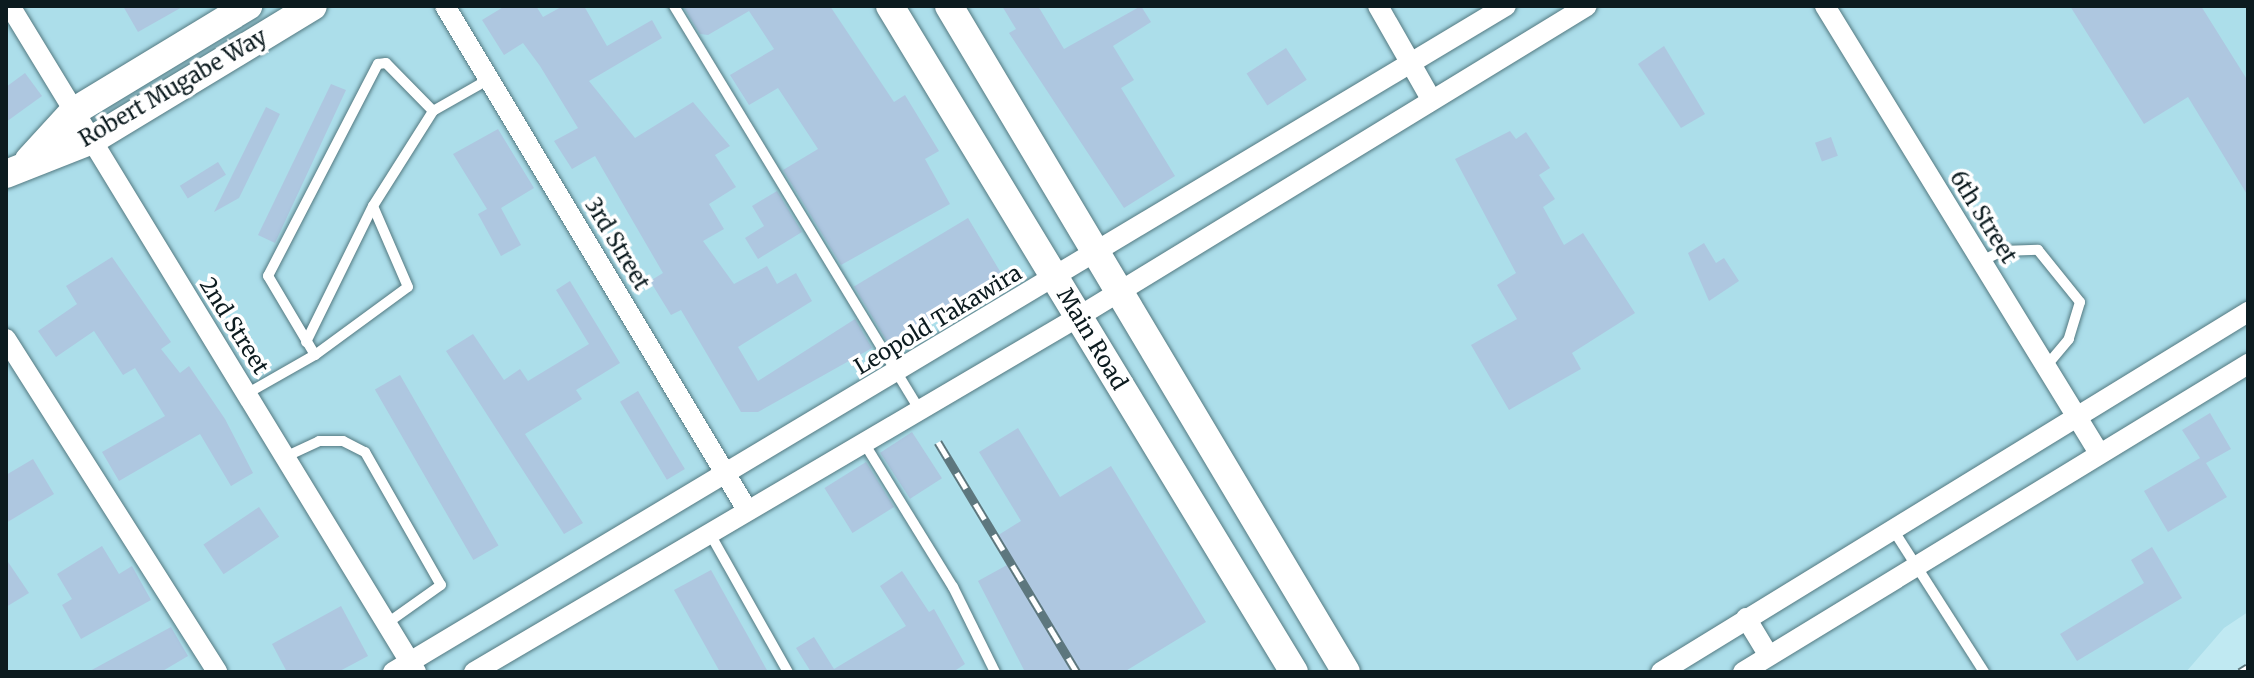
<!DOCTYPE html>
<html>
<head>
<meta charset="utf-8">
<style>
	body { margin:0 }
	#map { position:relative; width:2254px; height:678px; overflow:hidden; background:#c0e9f2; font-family:Merriweather,serif }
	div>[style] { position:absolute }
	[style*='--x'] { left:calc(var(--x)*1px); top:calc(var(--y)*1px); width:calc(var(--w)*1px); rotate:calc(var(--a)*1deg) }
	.built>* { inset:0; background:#acdeea }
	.building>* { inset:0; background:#aec7e0; transform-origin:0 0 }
	.roads { filter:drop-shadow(0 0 2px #537981) drop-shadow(0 0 2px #537981) }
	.lane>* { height:10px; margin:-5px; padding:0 5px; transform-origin:5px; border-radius:5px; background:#fff }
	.street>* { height:20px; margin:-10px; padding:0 10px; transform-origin:10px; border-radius:10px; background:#fff }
	.secondary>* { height:28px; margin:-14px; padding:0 14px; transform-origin:14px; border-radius:14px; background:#fff }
	.rail>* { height:9px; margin-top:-4.5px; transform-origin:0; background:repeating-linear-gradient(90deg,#fff 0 18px,#5d777e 0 36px); box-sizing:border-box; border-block:2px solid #5d777e }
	span { translate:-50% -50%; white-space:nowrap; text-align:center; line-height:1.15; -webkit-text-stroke:7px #fff; paint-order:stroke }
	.street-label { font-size:22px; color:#0c1b1f }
	.frame { position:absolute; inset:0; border:8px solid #0c1b1f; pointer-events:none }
</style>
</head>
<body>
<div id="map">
	<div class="built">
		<i style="clip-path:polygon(6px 6px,2248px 6px,2248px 612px,2224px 628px,2186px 672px,6px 672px)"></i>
	</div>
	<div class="building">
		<i style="clip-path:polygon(123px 6px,184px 6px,138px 32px)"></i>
		<i style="clip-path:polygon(505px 6px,536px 6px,543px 17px,563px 6px,584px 6px,607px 46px,652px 20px,662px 38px,589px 81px,635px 138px,693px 102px,730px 146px,715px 155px,736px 187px,709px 204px,724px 229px,703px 241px,734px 284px,767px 266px,777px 284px,796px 273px,812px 301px,738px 347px,758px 381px,855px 319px,872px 348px,758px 412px,741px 412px,681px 310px,671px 315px,650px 281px,663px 273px,595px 156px,572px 169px,554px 141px,578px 128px,540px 66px,523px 43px,504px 55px,482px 20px)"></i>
		<i style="clip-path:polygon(683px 6px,830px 6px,894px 102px,905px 95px,939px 151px,925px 159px,950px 204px,841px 265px,783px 170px,818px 149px,778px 88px,749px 105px,730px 75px,774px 49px,749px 11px,708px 35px,700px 34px)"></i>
		<i style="clip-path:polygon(1002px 6px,1038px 6px,1064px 49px,1141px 6px,1151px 22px,1113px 46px,1134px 80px,1121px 88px,1175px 176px,1124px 208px,1009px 33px,1016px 29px)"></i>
		<i style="clip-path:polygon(2070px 6px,2201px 6px,2248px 81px,2248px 196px,2188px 97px,2144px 124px)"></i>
		<i style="clip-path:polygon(1664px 46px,1705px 114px,1681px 128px,1638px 64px)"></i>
		<i style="left:1286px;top:48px;width:38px;height:47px;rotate:57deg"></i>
		<i style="clip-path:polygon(25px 73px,42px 96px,6px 122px,6px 87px)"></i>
		<i style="clip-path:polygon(331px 84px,346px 90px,275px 243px,258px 235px)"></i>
		<i style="clip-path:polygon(266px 107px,280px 114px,239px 198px,214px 212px)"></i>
		<i style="clip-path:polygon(498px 129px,534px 188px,501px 208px,521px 245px,501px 256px,478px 214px,487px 209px,453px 154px)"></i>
		<i style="clip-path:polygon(1510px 131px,1516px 139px,1526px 132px,1550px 168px,1539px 175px,1555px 199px,1543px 207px,1564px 245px,1583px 233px,1635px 313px,1572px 353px,1581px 369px,1509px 410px,1471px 345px,1517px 319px,1497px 285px,1516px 273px,1455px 159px)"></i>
		<i style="left:1831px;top:137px;width:20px;height:17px;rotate:70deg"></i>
		<i style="left:218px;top:162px;width:15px;height:45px;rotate:58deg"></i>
		<i style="clip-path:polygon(777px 191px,802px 232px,758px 259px,745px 238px,764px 226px,752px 206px)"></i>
		<i style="left:968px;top:218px;width:69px;height:133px;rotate:59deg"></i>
		<i style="clip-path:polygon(1704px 243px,1716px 263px,1724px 258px,1739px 281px,1709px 301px,1688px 253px)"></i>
		<i style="clip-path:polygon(112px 257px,171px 342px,161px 349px,180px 373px,189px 366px,225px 419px,253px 473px,231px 486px,200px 434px,119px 481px,102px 452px,165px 416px,135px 368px,123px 375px,94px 331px,56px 357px,38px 331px,77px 304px,66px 286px)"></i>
		<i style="clip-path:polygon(570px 281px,620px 363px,576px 390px,582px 399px,525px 434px,583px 523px,564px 534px,446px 351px,473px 334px,504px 380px,520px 369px,528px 381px,589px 344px,556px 290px)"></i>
		<i style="left:400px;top:375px;width:197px;height:29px;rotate:60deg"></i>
		<i style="left:638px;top:391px;width:91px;height:21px;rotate:59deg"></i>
		<i style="clip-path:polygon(2210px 413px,2231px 449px,2206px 463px,2227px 497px,2168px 532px,2144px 491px,2200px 458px,2182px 430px)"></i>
		<i style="clip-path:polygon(1018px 428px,1060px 497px,1111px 466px,1206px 622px,1124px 672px,1025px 672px,978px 581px,1007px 565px,992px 539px,1021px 521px,979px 452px)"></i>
		<i style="left:912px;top:432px;width:55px;height:38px;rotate:57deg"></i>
		<i style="clip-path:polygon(33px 459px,54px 494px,6px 523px,6px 475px)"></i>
		<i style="left:866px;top:462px;width:53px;height:49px;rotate:58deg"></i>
		<i style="left:259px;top:507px;width:36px;height:67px;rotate:56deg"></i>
		<i style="clip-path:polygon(102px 546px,119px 574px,132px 566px,151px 600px,81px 639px,62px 605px,72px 599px,57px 574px)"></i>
		<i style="clip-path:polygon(2152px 547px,2182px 598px,2077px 661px,2060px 634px,2144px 583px,2131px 560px)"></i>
		<i style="clip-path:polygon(6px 559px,29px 593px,6px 607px)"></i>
		<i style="clip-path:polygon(711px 570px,768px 672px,720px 672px,674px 590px)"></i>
		<i style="clip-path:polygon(902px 571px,929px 612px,934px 609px,965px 664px,953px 672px,811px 672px,796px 648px,814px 637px,834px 669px,906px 626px,880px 586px)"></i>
		<i style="clip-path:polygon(341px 606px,368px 656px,338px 672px,287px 672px,272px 644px)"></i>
		<i style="clip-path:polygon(171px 627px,188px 656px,161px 672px,88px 672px)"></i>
	</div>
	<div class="roads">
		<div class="lane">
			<i style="--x:674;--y:6;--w:472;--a:58.7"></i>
			<i style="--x:1982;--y:261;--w:22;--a:-27"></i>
			<i style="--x:2002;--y:251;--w:36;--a:-2"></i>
			<i style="--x:2038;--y:250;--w:67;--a:51.1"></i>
			<i style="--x:2080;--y:302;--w:39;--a:107"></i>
			<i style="--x:2069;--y:339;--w:35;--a:130"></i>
			<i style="--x:306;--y:342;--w:152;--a:-63.8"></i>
			<i style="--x:373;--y:206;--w:112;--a:-57.7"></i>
			<i style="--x:433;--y:111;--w:64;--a:-29.7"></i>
			<i style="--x:315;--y:355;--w:92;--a:-120.7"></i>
			<i style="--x:268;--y:276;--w:239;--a:-62.6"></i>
			<i style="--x:378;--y:64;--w:8;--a:-7"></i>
			<i style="--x:386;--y:63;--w:67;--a:45.6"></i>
			<i style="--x:248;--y:393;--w:77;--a:-29.6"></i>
			<i style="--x:315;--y:355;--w:115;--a:-36.2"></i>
			<i style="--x:408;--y:287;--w:88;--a:-113.4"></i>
			<i style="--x:864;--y:443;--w:169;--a:58.3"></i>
			<i style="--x:953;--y:587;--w:95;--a:63.7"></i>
			<i style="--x:285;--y:457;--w:38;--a:-25"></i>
			<i style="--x:319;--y:441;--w:24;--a:0"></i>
			<i style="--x:343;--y:441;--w:25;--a:27"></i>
			<i style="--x:365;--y:452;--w:153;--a:60.3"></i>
			<i style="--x:441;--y:585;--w:67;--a:144.7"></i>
			<i style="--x:1892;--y:528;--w:171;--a:57.4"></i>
			<i style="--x:709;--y:532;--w:161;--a:60.6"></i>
		</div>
		<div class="street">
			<i style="--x:10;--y:6;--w:780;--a:58.63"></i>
			<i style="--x:445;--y:6;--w:585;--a:59.05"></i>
			<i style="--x:1378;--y:6;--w:107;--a:60.3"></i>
			<i style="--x:1825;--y:6;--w:524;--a:58.49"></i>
			<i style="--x:6;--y:339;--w:394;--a:57.6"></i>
			<i style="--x:1746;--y:618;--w:44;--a:58.8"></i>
			<i style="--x:393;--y:672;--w:1297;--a:-30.9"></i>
			<i style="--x:474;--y:672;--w:701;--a:-30.44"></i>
			<i style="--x:1078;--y:317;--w:596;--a:-31.43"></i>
			<i style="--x:1661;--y:672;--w:689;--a:-31.52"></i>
			<i style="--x:1743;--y:672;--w:592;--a:-31.38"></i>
		</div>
		<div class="secondary">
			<i style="--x:890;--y:6;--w:779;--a:58.76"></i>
			<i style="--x:949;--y:6;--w:775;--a:59.2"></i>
			<i style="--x:29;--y:160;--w:65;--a:-47.5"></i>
			<i style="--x:73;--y:112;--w:205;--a:-31.2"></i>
			<i style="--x:6;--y:174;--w:92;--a:-21.6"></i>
			<i style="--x:92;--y:140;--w:258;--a:-31.2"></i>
		</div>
	</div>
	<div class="rail">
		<i style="--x:938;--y:442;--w:269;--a:58.9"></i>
		<i style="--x:2240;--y:672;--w:9;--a:-32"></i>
	</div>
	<div class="street-label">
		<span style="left:173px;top:88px;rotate:-30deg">Robert Mugabe Way</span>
		<span style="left:1983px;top:217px;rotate:58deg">6th Street</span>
		<span style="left:617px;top:244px;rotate:59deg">3rd Street</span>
		<span style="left:938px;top:320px;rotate:-31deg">Leopold Takawira</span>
		<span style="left:234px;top:326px;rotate:58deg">2nd Street</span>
		<span style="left:1092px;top:339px;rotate:59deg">Main Road</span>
	</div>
	<div class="frame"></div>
</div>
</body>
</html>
